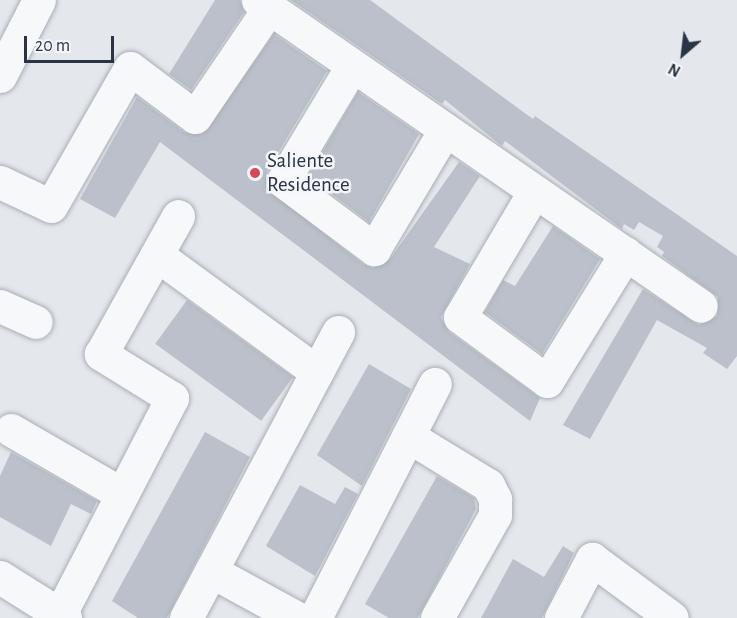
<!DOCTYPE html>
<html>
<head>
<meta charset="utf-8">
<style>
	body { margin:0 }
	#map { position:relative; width:737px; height:618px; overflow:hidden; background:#e4e7ec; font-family:"Alegreya Sans",sans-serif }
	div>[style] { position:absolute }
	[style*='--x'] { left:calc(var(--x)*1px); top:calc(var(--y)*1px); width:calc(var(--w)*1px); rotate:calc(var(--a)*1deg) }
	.building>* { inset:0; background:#bbc0ca; transform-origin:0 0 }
	.roads { filter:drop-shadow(0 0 2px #a9aeb7) drop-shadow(0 0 2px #a9aeb7) }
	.minor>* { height:33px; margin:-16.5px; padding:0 16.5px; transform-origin:16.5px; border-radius:16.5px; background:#f7f8fa }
	.dots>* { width:16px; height:16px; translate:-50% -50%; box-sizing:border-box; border:3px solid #f4f6f9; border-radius:50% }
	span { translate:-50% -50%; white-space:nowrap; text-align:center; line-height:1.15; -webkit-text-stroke:5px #f4f6f9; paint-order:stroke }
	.poi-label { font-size:21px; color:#2b3445 }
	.left { translate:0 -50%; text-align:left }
	.north { position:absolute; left:653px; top:24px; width:60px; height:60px; -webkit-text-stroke:4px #f4f6f9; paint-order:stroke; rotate:208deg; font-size:16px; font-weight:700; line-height:24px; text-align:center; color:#2b3445 }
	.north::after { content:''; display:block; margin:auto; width:21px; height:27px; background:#2b3445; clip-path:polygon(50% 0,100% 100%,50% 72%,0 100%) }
	.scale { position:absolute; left:24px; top:36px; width:90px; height:27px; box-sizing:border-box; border:3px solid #2b3445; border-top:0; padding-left:8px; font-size:18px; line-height:21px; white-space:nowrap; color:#2b3445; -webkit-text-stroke:4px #f4f6f9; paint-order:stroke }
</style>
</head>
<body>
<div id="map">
	<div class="building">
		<i style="clip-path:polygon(215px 0,240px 0,244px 12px,191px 90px,169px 74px)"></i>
		<i style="clip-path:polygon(291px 0,370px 0,533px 119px,535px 116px,737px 256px,737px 356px,727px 369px,703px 353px,707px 348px,657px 320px,590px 439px,563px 425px,643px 289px,699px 325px,717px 316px,718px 297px,662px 256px,664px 252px,657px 247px,663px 236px,639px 222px,634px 230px,624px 224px,622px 229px,505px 141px,502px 146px,445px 100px,442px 104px)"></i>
		<i style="clip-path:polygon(274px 34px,327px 71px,267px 171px,266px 188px,363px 264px,373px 268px,390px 259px,459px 162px,480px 176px,434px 247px,470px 264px,441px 317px,449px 332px,540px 398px,530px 421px,160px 142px,115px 218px,80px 199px,137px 97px,184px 132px,202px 134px)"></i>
		<i style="clip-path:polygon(358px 92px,419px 134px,369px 222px,308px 176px)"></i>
		<i style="clip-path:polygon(553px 226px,600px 259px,542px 354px,485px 312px,503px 280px,515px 286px)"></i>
		<i style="left:187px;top:300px;width:131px;height:54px;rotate:36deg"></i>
		<i style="clip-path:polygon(369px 364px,411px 389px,362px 486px,317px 455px)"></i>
		<i style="clip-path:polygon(205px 432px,250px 457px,167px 618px,138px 618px,112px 601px)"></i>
		<i style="clip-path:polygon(11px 452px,97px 501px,91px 514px,71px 504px,51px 546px,0 517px,0 476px)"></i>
		<i style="clip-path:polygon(437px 476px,474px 498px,476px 509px,418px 618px,389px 618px,365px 604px)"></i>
		<i style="clip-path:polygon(300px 485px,335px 504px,345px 487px,358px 494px,315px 576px,266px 546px)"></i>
		<i style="clip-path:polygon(563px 546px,574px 553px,542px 618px,481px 618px,513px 559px,544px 577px)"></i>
	</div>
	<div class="roads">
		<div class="minor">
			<i style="--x:258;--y:0;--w:538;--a:34.63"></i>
			<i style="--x:352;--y:66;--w:134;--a:121"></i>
			<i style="--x:283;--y:181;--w:114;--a:36.8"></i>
			<i style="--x:374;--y:249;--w:139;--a:-59.2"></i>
			<i style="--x:0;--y:76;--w:85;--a:-62.8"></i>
			<i style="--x:0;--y:182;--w:56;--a:25.2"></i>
			<i style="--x:51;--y:206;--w:159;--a:-60.2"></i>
			<i style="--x:130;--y:68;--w:81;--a:37"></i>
			<i style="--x:195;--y:117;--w:132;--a:-55.8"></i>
			<i style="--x:534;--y:192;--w:145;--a:120.6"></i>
			<i style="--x:460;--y:317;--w:108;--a:36.3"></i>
			<i style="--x:547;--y:381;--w:150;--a:-58.3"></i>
			<i style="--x:157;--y:255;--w:198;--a:36.2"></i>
			<i style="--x:0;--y:306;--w:39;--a:24"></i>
			<i style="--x:11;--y:430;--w:128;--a:30"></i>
			<i style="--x:408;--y:436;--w:94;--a:31.5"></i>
			<i style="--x:488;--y:485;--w:16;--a:63"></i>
			<i style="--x:495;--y:499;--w:16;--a:90"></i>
			<i style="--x:495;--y:515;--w:118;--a:119.4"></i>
			<i style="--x:211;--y:571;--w:98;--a:28.7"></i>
			<i style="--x:0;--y:577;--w:77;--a:32.2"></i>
			<i style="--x:58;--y:618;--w:248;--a:-62.6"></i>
			<i style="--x:172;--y:398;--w:84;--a:-148.2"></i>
			<i style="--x:101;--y:354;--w:158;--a:-60.8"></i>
			<i style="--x:186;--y:618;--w:324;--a:-62"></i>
			<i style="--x:315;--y:618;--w:263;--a:-62.9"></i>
			<i style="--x:561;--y:618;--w:67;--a:-62.3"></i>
			<i style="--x:592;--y:559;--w:99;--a:36.4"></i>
		</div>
	</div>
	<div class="dots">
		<i style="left:255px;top:173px;background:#d1495b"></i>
	</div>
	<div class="poi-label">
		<span class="left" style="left:267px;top:173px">Saliente<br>Residence</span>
	</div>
	<div class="north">N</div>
	<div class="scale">20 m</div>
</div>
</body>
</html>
